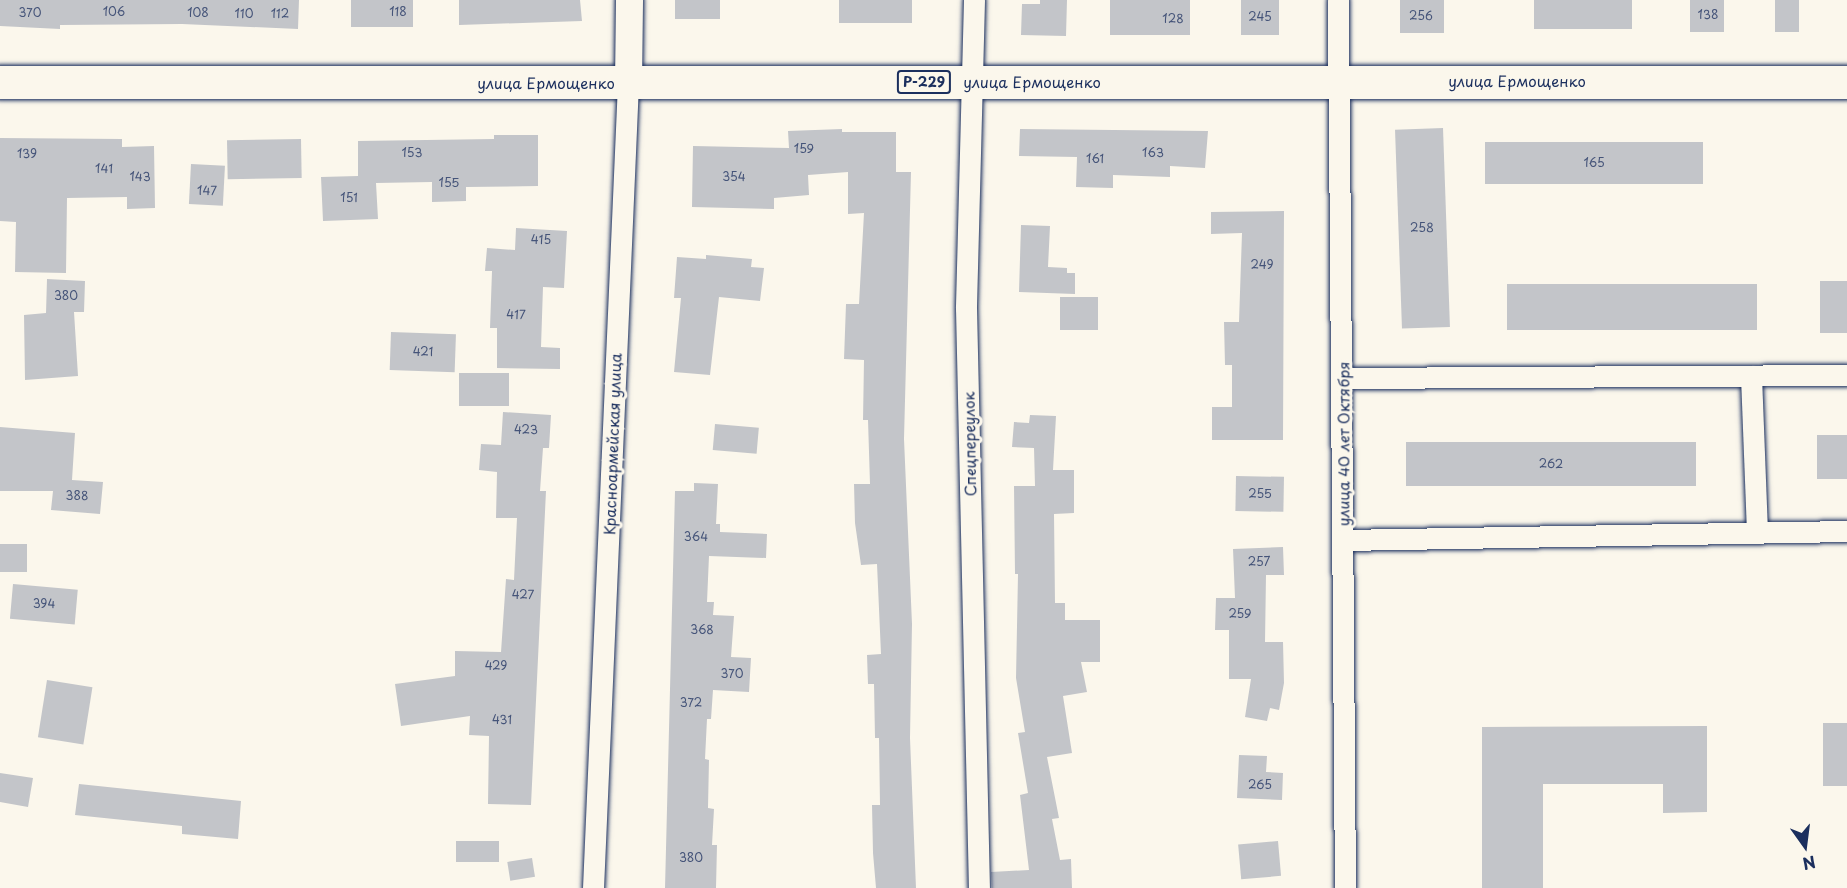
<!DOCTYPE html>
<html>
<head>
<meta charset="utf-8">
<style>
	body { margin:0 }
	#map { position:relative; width:1847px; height:888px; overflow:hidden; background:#fbf7ec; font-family:"Playpen Sans",sans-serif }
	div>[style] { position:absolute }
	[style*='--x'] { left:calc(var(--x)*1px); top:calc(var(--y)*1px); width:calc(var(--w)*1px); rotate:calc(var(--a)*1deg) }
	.building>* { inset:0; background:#c3c5c9; transform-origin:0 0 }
	.roads { filter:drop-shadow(0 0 2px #1b2f5e) drop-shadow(0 0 2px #1b2f5e) }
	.minor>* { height:21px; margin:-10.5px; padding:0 10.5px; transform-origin:10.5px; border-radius:10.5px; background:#fbf7ec }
	.tertiary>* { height:27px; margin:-13.5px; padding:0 13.5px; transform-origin:13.5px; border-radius:13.5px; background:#fbf7ec }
	.trunk>* { height:33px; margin:-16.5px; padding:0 16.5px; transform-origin:16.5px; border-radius:16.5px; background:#fbf7ec }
	span { translate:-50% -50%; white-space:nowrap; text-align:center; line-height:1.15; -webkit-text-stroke:6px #fbf7ec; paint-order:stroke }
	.number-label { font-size:12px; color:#455479 }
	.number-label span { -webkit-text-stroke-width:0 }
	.shield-label span { padding:2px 4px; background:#fbf7ec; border:2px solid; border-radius:4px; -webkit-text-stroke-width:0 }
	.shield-label { font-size:14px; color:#1b2f5e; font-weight:700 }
	.street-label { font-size:15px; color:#1b2f5e }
	.north { position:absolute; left:1775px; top:816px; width:60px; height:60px; -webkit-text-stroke:4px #fbf7ec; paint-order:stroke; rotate:166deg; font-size:16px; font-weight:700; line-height:24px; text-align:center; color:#1b2f5e }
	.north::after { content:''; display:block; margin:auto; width:21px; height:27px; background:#1b2f5e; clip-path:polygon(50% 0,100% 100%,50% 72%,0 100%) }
</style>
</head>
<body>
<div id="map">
	<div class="building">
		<i style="clip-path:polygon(0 0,299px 0,298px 29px,182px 24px,60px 25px,60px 29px,0 26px)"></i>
		<i style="left:351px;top:0;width:62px;height:27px"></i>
		<i style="clip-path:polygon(459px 0,580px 0,582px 21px,459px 25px)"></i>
		<i style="left:675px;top:0;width:45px;height:19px"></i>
		<i style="left:839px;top:0;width:73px;height:23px"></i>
		<i style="clip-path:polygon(1040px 0,1067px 0,1066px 36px,1021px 35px,1022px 4px,1040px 4px)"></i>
		<i style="left:1110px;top:0;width:80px;height:35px"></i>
		<i style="left:1241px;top:0;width:38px;height:35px"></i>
		<i style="left:1400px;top:0;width:44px;height:33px"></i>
		<i style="left:1534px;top:0;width:98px;height:29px"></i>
		<i style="left:1690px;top:0;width:34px;height:32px"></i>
		<i style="left:1775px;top:0;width:24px;height:32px"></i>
		<i style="left:1443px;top:128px;width:199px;height:48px;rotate:88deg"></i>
		<i style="clip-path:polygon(842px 129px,842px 132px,896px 132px,896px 172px,911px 172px,904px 439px,912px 624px,910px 738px,916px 888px,876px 888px,873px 853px,872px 805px,880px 805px,879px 738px,875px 738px,874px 684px,868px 684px,867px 655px,881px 654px,877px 564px,861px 565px,855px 523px,854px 484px,870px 484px,868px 420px,863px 420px,864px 360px,844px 359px,846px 304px,859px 304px,864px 213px,848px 214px,848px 172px,808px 175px,809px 195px,774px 198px,774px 209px,692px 207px,693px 146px,789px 148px,788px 131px)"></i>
		<i style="clip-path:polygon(1020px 129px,1208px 131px,1205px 168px,1170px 166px,1170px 177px,1113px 175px,1113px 188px,1076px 187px,1077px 157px,1019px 156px)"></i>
		<i style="clip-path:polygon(494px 135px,538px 135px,538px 186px,466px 187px,466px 201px,432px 202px,432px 182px,376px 183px,378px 219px,323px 221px,321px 177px,358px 176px,358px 141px,494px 139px)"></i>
		<i style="clip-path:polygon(0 138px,122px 139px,122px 147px,154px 146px,155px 208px,127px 209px,127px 197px,67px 198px,66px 273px,15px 272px,16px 222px,0 221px)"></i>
		<i style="left:301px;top:139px;width:39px;height:74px;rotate:89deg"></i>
		<i style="left:1485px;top:142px;width:218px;height:42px"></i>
		<i style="left:191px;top:164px;width:34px;height:40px;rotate:3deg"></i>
		<i style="clip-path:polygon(1284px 211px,1283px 440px,1212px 440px,1212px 407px,1232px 407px,1232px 365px,1225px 365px,1224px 322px,1239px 322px,1242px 233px,1211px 234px,1211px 212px)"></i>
		<i style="clip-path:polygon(1021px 225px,1050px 226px,1048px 267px,1067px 268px,1067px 273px,1075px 273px,1075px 294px,1019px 292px)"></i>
		<i style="clip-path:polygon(516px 228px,567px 231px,564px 288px,543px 287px,541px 347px,560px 348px,560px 369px,497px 368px,497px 328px,490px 328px,492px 271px,485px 271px,487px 248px,515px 250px)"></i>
		<i style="clip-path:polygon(706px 255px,752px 259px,751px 267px,764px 268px,760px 301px,719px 297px,710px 375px,674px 372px,681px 298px,674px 298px,677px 257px,706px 259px)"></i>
		<i style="clip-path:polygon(47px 279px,85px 281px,84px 312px,74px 312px,78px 376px,25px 380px,24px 315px,46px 313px)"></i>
		<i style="left:1820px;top:281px;width:27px;height:52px"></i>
		<i style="left:1757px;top:284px;width:46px;height:250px;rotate:90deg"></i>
		<i style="left:1060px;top:297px;width:38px;height:33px"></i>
		<i style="left:391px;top:332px;width:65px;height:38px;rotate:2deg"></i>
		<i style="left:459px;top:373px;width:50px;height:33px"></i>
		<i style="clip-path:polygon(503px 412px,551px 415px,549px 448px,543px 448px,540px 491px,546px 491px,531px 805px,488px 804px,489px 736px,469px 735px,470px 716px,401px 726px,395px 684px,455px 676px,455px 651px,501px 652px,506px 579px,514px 580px,517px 518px,496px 518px,497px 472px,479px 470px,481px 444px,501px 445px)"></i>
		<i style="clip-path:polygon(1030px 415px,1056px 416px,1053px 470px,1074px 470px,1074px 513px,1054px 514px,1055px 603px,1065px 603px,1065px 620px,1100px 620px,1100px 662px,1081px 662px,1087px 692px,1063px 696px,1072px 753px,1047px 757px,1059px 818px,1052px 819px,1060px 860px,1071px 859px,1072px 888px,992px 888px,991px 872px,1029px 870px,1020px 795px,1028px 793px,1018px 733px,1025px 732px,1016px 678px,1018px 574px,1015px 574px,1014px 486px,1035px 486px,1034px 448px,1012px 447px,1014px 422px,1029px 423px)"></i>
		<i style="left:715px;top:424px;width:44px;height:26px;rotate:5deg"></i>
		<i style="clip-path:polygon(0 427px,75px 433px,72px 480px,103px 482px,100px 514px,51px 510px,53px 491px,0 491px)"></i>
		<i style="left:1817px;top:435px;width:30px;height:44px"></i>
		<i style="left:1696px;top:442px;width:44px;height:290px;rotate:90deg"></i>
		<i style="left:1236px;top:476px;width:48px;height:35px;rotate:1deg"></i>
		<i style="clip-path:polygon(694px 483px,718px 484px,716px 524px,720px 524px,720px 532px,767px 534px,766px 558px,709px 556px,707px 602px,714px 602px,713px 615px,734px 616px,731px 657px,751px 658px,749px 692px,713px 690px,711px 719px,707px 719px,705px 759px,709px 760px,708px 808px,714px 809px,712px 845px,717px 845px,716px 888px,665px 888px,675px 491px,694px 491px)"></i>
		<i style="left:0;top:544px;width:27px;height:28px"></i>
		<i style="clip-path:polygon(1283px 547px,1284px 575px,1266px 575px,1265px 642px,1283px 642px,1284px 683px,1279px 710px,1270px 708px,1267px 721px,1245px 717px,1251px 679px,1229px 679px,1229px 630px,1215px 630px,1216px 598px,1235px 598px,1233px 549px)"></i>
		<i style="left:13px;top:584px;width:65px;height:35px;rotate:5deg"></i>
		<i style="left:47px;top:680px;width:46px;height:58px;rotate:9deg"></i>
		<i style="left:1823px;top:723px;width:24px;height:63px"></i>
		<i style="clip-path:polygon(1707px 726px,1707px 812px,1663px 813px,1663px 784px,1543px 784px,1543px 888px,1482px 888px,1482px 727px)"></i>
		<i style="clip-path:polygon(1239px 755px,1267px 756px,1266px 772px,1283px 773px,1282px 800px,1237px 798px)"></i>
		<i style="clip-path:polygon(0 773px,33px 778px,28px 807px,0 802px)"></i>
		<i style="clip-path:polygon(79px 784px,241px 801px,238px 839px,182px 834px,182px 826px,75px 815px)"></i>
		<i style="left:456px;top:841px;width:43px;height:21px"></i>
		<i style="left:1278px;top:841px;width:35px;height:40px;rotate:85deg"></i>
		<i style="left:532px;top:858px;width:19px;height:25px;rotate:81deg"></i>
	</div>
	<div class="roads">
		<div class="minor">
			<i style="--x:974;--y:0;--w:308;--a:91.5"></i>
			<i style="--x:966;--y:308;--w:580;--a:88.72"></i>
			<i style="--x:1338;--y:0;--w:888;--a:89.55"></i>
			<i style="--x:1751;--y:376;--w:156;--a:87.8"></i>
			<i style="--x:1343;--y:378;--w:504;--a:-0.34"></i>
			<i style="--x:1343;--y:540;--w:504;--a:-1.02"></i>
			<i style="--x:593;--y:888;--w:806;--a:-87.51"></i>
		</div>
		<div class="tertiary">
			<i style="--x:628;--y:83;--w:83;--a:-89.3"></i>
		</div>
		<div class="trunk">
			<i style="--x:0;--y:82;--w:1847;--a:0"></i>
		</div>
	</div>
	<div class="number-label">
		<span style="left:114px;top:12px">106</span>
		<span style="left:398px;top:12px">118</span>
		<span style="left:30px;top:13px">370</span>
		<span style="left:198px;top:13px">108</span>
		<span style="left:244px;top:14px">110</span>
		<span style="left:280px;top:14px">112</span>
		<span style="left:1708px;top:15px">138</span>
		<span style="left:1421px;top:16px">256</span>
		<span style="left:1260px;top:17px">245</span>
		<span style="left:1173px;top:19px">128</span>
		<span style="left:804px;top:149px">159</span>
		<span style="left:412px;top:153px">153</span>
		<span style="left:1153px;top:153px">163</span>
		<span style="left:27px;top:154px">139</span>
		<span style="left:1095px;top:159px">161</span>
		<span style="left:1594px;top:163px">165</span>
		<span style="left:104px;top:169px">141</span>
		<span style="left:140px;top:177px">143</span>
		<span style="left:734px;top:177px">354</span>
		<span style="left:449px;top:183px">155</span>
		<span style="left:207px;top:191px">147</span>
		<span style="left:349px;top:198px">151</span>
		<span style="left:1422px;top:228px">258</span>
		<span style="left:541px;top:240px">415</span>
		<span style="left:1262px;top:265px">249</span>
		<span style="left:66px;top:296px">380</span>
		<span style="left:516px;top:315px">417</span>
		<span style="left:423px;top:352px">421</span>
		<span style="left:526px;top:430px">423</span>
		<span style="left:1551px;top:464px">262</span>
		<span style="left:1260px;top:494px">255</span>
		<span style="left:77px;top:496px">388</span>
		<span style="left:696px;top:537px">364</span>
		<span style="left:1259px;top:562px">257</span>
		<span style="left:523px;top:595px">427</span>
		<span style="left:44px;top:604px">394</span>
		<span style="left:1240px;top:614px">259</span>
		<span style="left:702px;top:630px">368</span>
		<span style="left:496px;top:666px">429</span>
		<span style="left:732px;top:674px">370</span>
		<span style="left:691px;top:703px">372</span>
		<span style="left:502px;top:720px">431</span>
		<span style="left:1260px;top:785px">265</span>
		<span style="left:691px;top:858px">380</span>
	</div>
	<div class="shield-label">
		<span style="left:924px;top:82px">Р-229</span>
	</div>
	<div class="street-label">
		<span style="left:1517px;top:81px">улица Ермощенко</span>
		<span style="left:1032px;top:82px">улица Ермощенко</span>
		<span style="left:546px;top:83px">улица Ермощенко</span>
		<span style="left:612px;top:444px;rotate:-88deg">Красноармейская улица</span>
		<span style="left:969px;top:444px;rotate:-91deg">Спецпереулок</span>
		<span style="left:1343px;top:444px;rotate:-90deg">улица 40 лет Октября</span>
	</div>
	<div class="north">N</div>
</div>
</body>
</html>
